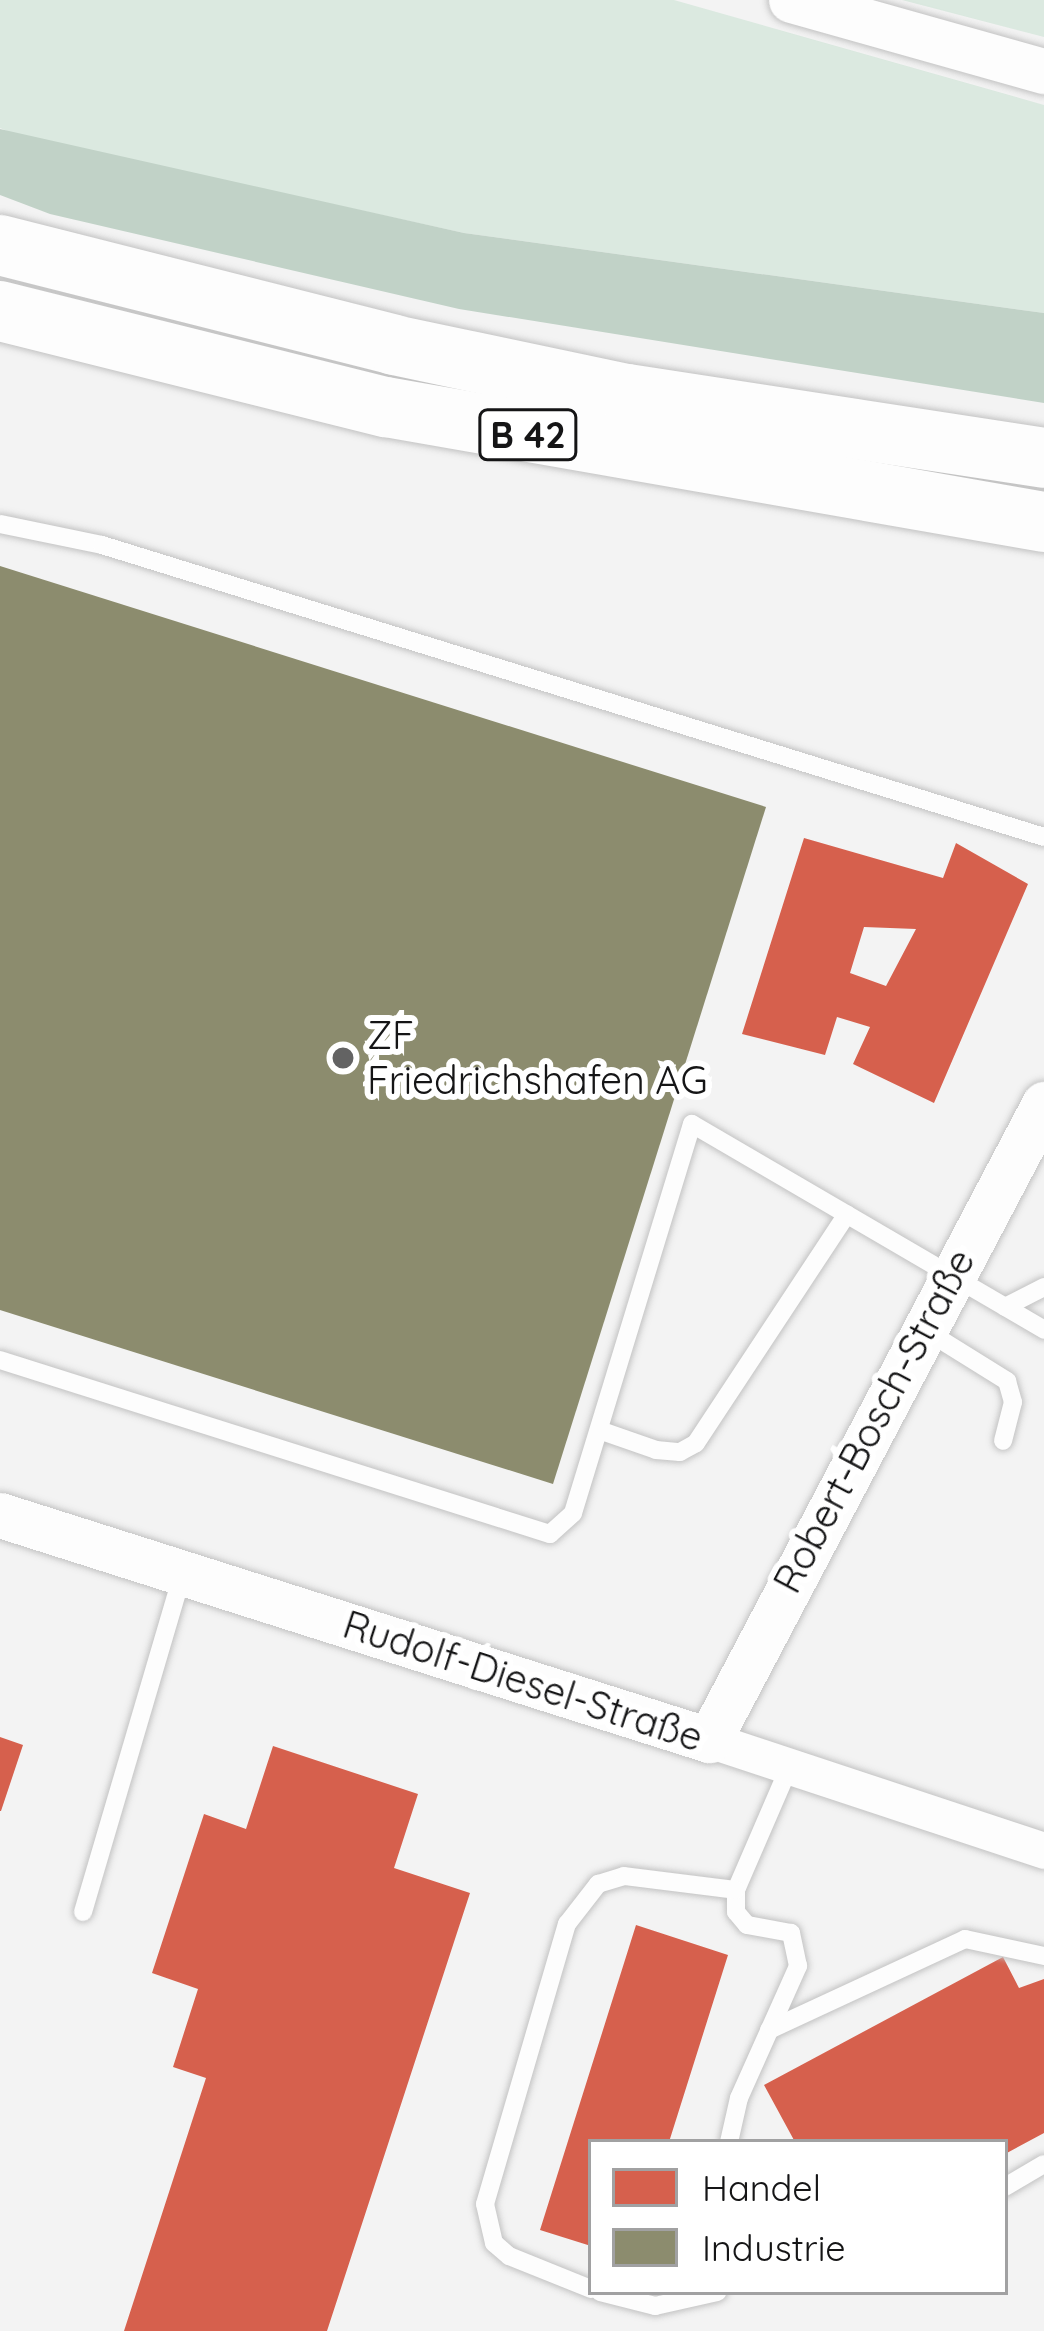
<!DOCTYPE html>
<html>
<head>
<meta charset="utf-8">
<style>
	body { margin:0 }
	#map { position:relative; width:1044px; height:2331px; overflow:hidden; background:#f3f3f3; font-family:Quicksand,sans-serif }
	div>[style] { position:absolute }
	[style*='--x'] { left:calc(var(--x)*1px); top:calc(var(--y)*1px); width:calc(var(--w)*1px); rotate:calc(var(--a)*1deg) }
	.green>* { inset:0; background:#dbe9e0 }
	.forest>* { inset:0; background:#c1d2c7 }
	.shops>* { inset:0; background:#d6604d }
	.industry>* { inset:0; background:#8c8c6e }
	.roads { filter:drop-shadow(0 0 3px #c3c3c3) drop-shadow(0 0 3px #c3c3c3) }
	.service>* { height:18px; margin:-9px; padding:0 9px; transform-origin:9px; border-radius:9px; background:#fdfdfd }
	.minor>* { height:36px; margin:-18px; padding:0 18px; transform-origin:18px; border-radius:18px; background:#fdfdfd }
	.tertiary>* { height:45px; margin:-22.5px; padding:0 22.5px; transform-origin:22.5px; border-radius:22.5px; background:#fdfdfd }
	.trunk>* { height:60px; margin:-30px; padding:0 30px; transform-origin:30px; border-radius:30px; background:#fdfdfd }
	.dots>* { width:33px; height:33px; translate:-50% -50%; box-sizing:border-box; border:6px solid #fff; border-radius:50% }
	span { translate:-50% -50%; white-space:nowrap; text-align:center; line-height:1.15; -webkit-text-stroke:12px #fff; paint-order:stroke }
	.shield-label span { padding:3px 9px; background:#fff; border:3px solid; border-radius:9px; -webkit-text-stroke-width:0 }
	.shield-label { font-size:36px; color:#151516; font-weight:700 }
	.poi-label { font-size:39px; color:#151516 }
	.left { translate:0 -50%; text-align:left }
	.street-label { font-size:39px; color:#151516 }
	.legend { position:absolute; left:588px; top:2139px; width:420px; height:156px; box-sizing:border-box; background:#fff; border:3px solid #a1a1a2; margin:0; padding:15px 21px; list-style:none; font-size:36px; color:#151516 }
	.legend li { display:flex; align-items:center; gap:24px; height:60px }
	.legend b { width:60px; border:3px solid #a1a1a2 }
</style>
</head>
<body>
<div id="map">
	<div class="green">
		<i style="clip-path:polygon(0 0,674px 0,1044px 105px,1044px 313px,464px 233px,16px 135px,0 128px)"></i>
		<i style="clip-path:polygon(902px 0,1044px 0,1044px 37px)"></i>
	</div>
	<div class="forest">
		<i style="clip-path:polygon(0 129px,464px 233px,1044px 313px,1044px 403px,459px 309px,50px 214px,0 195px)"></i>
	</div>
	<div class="shops">
		<i style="clip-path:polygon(evenodd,804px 838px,943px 878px,956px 843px,1028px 884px,934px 1103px,853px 1064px,870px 1027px,837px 1017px,825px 1055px,742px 1034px,804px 838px,864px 927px,916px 929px,886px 986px,850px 973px,864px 927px)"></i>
		<i style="clip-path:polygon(0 1737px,23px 1745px,1px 1811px,0 1811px)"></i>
		<i style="clip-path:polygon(273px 1746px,418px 1794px,394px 1868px,470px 1893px,327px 2331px,124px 2331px,206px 2078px,173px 2067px,198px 1989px,152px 1973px,204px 1814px,246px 1829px)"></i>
		<i style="clip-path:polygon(636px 1925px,728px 1955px,669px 2142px,591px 2142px,591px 2246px,540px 2230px)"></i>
		<i style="clip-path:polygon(1003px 1957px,1019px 1988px,1044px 1979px,1044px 2133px,1005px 2154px,1005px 2142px,795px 2142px,764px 2085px)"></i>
	</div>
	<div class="industry">
		<i style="clip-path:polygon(0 566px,766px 807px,553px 1484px,0 1310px)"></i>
	</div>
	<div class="roads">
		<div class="service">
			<i style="--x:0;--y:524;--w:104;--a:11.6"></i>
			<i style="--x:102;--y:545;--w:986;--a:17.22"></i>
			<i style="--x:1005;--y:1307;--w:44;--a:-27.1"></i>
			<i style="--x:925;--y:1330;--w:97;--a:31.9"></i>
			<i style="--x:1007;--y:1381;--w:22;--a:74"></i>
			<i style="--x:1013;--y:1402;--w:40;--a:104.4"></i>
			<i style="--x:0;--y:1360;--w:577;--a:17.56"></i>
			<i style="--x:550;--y:1534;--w:31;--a:-42"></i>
			<i style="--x:573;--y:1513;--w:407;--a:-73"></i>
			<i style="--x:692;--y:1124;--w:408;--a:30.3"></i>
			<i style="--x:599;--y:1430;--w:60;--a:19.3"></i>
			<i style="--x:656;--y:1450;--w:24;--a:5"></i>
			<i style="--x:680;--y:1452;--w:18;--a:-29"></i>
			<i style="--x:696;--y:1443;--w:274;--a:-56.6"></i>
			<i style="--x:83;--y:1912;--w:353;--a:-73.6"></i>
			<i style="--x:769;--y:2030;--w:216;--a:-24.9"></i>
			<i style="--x:965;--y:1939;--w:81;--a:12.1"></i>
			<i style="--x:729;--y:2142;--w:45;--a:-77.2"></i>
			<i style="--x:739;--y:2098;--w:145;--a:-65.9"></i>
			<i style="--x:798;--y:1966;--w:34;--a:-102"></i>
			<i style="--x:791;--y:1933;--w:45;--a:-169.7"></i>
			<i style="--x:747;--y:1925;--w:17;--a:-130"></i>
			<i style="--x:736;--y:1912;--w:22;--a:-90"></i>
			<i style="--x:736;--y:1890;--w:136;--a:-66.6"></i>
			<i style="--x:1005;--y:2187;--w:45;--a:-30.5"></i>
			<i style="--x:591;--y:2289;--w:88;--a:-158.1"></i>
			<i style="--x:509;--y:2256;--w:20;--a:-139"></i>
			<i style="--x:494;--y:2243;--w:40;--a:-103"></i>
			<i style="--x:485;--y:2204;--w:292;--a:-73.7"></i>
			<i style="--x:567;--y:1924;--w:51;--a:-52.2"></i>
			<i style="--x:598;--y:1884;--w:27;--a:-17"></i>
			<i style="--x:624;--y:1876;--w:113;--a:7.1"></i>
			<i style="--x:600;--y:2292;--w:57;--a:14.3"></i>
			<i style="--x:655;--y:2306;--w:64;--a:-12.7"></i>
		</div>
		<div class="minor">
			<i style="--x:709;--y:1740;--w:353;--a:18.3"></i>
		</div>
		<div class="tertiary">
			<i style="--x:791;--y:0;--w:263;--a:15.7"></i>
			<i style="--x:0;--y:1515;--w:744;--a:17.61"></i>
			<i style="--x:709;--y:1740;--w:719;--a:-62.22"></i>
		</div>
		<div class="trunk">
			<i style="--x:0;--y:245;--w:406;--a:14.2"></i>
			<i style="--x:394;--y:345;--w:238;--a:11.9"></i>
			<i style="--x:627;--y:394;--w:422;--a:8.7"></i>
			<i style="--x:0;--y:311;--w:398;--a:14"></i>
			<i style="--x:386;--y:407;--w:668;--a:9.91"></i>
		</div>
	</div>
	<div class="dots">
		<i style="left:343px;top:1058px;background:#636363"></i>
	</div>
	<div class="shield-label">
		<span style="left:528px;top:435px">B 42</span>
	</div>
	<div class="poi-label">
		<span class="left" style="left:367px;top:1058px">ZF<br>Friedrichshafen AG</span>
	</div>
	<div class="street-label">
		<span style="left:874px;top:1421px;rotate:-62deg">Robert-Bosch-Straße</span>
		<span style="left:523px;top:1681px;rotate:18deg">Rudolf-Diesel-Straße</span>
	</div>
	<ul class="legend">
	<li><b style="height:33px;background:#d6604d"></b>Handel</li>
	<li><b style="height:33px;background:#8c8c6e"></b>Industrie</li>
	</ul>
</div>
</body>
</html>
